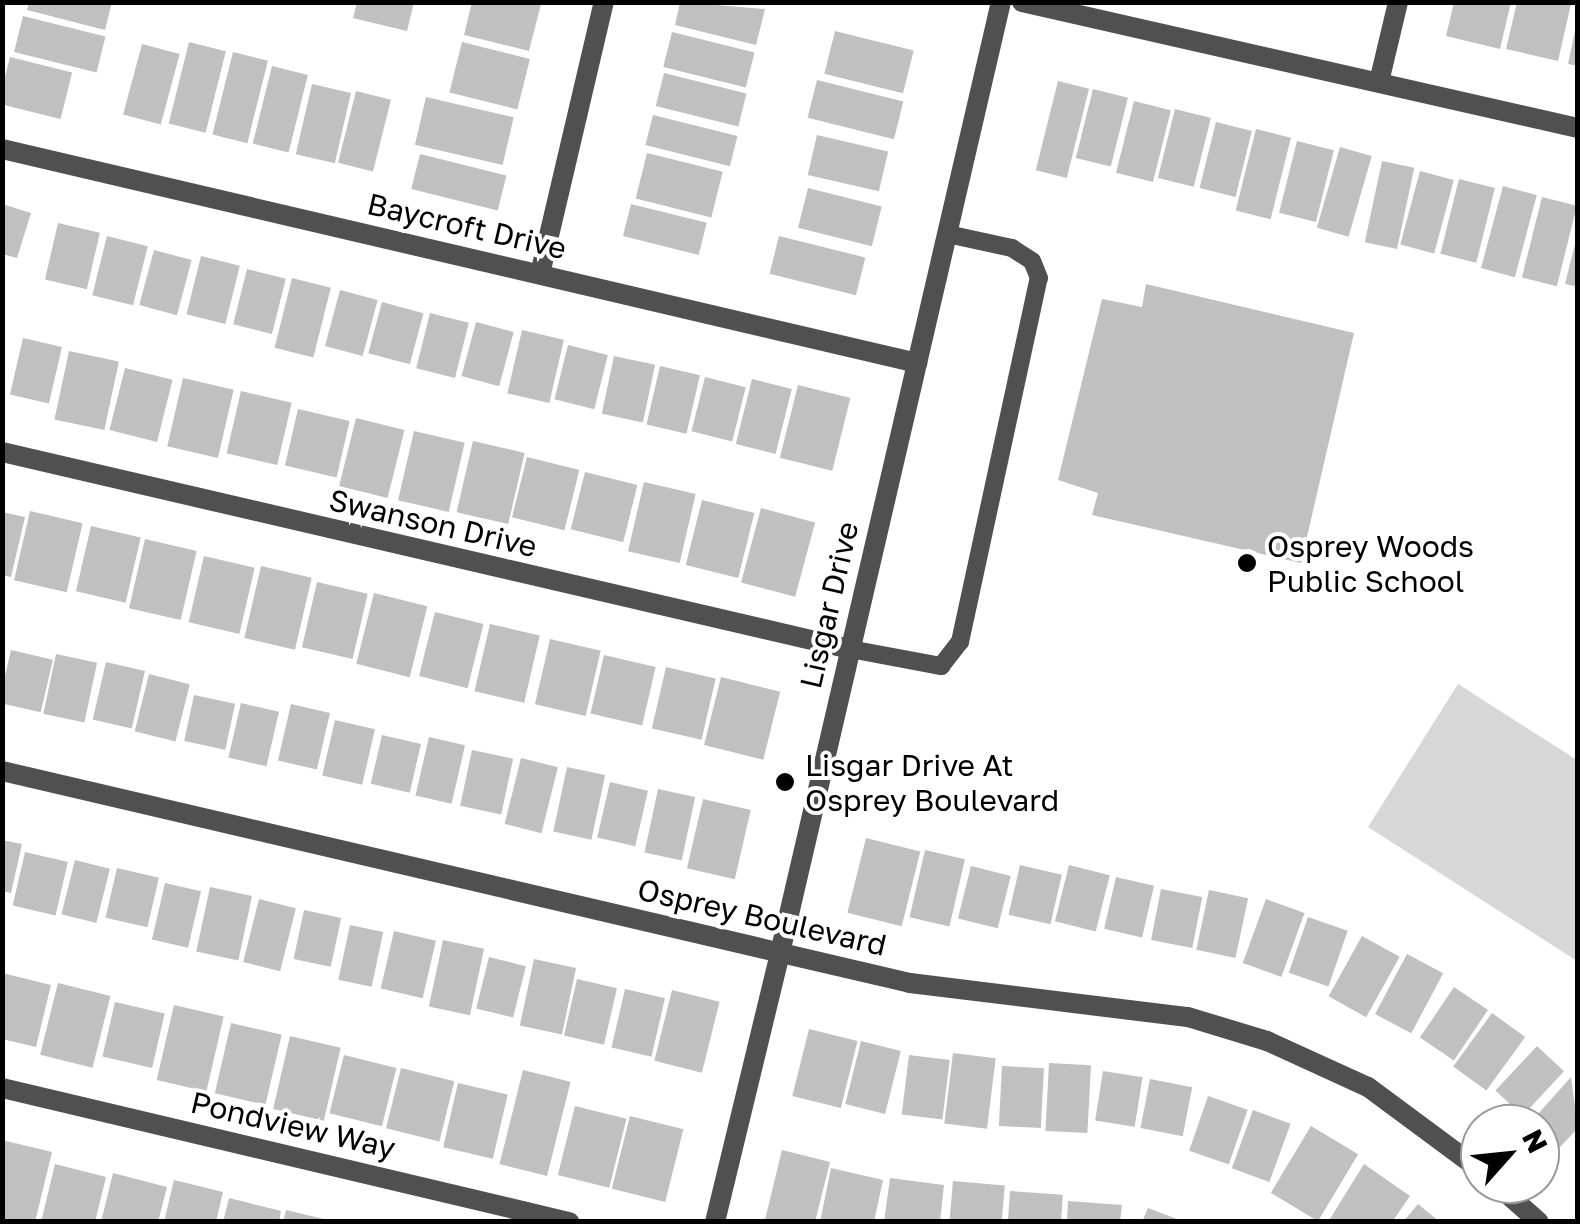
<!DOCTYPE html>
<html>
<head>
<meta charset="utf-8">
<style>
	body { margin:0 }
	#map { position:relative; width:1580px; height:1224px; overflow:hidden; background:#fff; font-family:"Golos Text",sans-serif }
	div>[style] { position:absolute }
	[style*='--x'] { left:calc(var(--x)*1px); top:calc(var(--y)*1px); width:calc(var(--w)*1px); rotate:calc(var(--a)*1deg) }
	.green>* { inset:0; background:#d7d7d7 }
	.building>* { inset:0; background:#c0c0c0; transform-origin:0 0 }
	.service>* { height:18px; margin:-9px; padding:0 9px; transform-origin:9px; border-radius:9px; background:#505050 }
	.minor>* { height:20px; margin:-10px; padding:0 10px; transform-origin:10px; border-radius:10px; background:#505050 }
	.tertiary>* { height:20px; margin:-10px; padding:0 10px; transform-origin:10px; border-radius:10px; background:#505050 }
	.dots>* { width:28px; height:28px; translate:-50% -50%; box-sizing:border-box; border:5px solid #fff; border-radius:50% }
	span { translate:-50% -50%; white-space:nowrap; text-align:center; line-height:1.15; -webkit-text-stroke:8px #fff; paint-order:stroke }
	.street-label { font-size:30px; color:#000 }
	.poi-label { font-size:30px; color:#000 }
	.left { translate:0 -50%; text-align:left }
	.frame { position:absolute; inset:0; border:5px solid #000; pointer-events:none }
	.north { position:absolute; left:1460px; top:1104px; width:100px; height:100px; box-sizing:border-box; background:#fff; border:2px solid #999; border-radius:50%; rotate:63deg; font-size:28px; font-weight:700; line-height:40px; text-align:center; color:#000 }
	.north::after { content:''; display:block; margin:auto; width:35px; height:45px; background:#000; clip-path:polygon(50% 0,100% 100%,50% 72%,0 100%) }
</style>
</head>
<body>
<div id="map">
	<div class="green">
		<i style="clip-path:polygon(1458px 684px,1577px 760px,1577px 961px,1368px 827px)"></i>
	</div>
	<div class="building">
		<i style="clip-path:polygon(29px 2px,112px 2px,105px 30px,27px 10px)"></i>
		<i style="clip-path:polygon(357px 2px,414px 2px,407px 31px,353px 18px)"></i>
		<i style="clip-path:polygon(472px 2px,541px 4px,529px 51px,464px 35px)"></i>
		<i style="clip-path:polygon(680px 2px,765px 9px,756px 45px,675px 25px)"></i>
		<i style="clip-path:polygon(1454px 2px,1511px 2px,1500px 49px,1446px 36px)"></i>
		<i style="clip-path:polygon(1517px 2px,1571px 4px,1558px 61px,1506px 49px)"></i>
		<i style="left:23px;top:16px;width:85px;height:37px;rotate:14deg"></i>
		<i style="clip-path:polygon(1576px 26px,1578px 27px,1578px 66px,1568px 64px)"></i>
		<i style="left:835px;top:31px;width:81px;height:44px;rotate:14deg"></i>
		<i style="left:672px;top:32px;width:85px;height:36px;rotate:14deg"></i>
		<i style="left:189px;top:42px;width:38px;height:84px;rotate:14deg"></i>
		<i style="left:462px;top:42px;width:70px;height:52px;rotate:14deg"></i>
		<i style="left:142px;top:44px;width:39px;height:73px;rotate:15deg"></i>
		<i style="left:233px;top:52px;width:36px;height:85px;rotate:14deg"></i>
		<i style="left:10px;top:57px;width:64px;height:48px;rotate:14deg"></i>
		<i style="left:272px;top:66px;width:37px;height:80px;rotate:14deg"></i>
		<i style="left:664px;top:73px;width:85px;height:34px;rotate:14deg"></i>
		<i style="left:817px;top:80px;width:89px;height:39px;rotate:14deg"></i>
		<i style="left:1058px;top:81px;width:32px;height:92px;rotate:14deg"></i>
		<i style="left:312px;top:84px;width:40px;height:72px;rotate:13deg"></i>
		<i style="left:1093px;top:89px;width:36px;height:71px;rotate:14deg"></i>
		<i style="left:356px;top:91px;width:36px;height:74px;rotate:14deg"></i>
		<i style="left:426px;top:97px;width:90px;height:49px;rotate:13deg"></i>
		<i style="left:1134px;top:101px;width:38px;height:74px;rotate:14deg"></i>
		<i style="left:1175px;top:109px;width:37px;height:71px;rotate:14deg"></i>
		<i style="left:653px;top:115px;width:87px;height:31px;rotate:14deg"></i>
		<i style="left:1216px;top:122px;width:37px;height:68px;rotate:14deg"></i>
		<i style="left:1256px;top:129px;width:36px;height:84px;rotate:14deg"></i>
		<i style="left:817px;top:135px;width:73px;height:41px;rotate:13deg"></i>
		<i style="left:1297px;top:141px;width:38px;height:74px;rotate:14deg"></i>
		<i style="left:1340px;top:147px;width:33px;height:84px;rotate:16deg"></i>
		<i style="left:647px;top:153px;width:78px;height:47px;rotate:14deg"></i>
		<i style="left:420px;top:154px;width:89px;height:36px;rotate:14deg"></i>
		<i style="left:1382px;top:161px;width:33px;height:83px;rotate:12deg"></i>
		<i style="left:1420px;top:171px;width:35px;height:76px;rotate:15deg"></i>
		<i style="left:1459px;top:179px;width:37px;height:77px;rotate:14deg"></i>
		<i style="left:1503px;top:186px;width:35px;height:85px;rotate:15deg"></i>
		<i style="left:808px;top:188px;width:76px;height:41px;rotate:14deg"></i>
		<i style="left:1542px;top:197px;width:36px;height:83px;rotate:14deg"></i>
		<i style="clip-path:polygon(2px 204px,31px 213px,17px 258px,2px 254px)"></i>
		<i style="left:631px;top:204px;width:78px;height:33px;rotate:14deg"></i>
		<i style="left:58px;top:223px;width:43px;height:58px;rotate:13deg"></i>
		<i style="left:107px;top:236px;width:42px;height:61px;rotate:14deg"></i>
		<i style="left:779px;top:236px;width:89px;height:39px;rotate:14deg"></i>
		<i style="clip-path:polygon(1576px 240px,1578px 240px,1578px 287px,1565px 284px)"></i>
		<i style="left:154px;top:250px;width:39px;height:57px;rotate:15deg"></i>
		<i style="left:201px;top:256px;width:40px;height:60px;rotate:14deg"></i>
		<i style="left:247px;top:269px;width:40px;height:57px;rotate:14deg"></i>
		<i style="left:292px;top:278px;width:40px;height:72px;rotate:14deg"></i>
		<i style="clip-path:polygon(1146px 284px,1354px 333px,1301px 563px,1092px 515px,1098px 493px,1058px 480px,1102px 299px,1142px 307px)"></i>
		<i style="left:340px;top:290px;width:39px;height:58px;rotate:15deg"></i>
		<i style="left:382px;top:302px;width:43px;height:53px;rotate:15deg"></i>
		<i style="left:430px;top:313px;width:40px;height:57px;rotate:14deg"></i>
		<i style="left:476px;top:322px;width:39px;height:56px;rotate:15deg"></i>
		<i style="left:522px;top:330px;width:43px;height:65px;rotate:13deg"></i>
		<i style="left:23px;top:338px;width:40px;height:58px;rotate:13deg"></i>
		<i style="left:568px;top:345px;width:41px;height:56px;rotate:14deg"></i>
		<i style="left:69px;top:351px;width:51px;height:70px;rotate:12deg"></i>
		<i style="left:614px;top:356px;width:42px;height:59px;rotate:12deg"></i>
		<i style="left:660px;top:366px;width:41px;height:60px;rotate:13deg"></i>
		<i style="left:125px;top:368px;width:49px;height:64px;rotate:14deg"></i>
		<i style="left:705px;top:377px;width:42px;height:56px;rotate:14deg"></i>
		<i style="left:183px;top:378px;width:52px;height:70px;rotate:13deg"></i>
		<i style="left:752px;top:379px;width:41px;height:67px;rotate:14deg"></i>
		<i style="left:798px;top:385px;width:54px;height:75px;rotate:14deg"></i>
		<i style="left:241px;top:391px;width:52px;height:64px;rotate:13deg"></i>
		<i style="left:298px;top:409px;width:53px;height:58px;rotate:13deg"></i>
		<i style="left:356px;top:418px;width:50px;height:70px;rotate:14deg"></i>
		<i style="left:414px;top:431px;width:52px;height:71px;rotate:13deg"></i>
		<i style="left:473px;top:441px;width:53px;height:73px;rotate:13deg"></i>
		<i style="left:527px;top:457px;width:54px;height:62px;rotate:14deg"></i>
		<i style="left:585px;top:472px;width:54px;height:59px;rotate:14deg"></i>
		<i style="left:644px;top:482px;width:53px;height:71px;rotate:13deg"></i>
		<i style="left:702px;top:500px;width:54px;height:67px;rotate:14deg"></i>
		<i style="left:761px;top:508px;width:56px;height:77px;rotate:15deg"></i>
		<i style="left:30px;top:511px;width:54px;height:71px;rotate:13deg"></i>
		<i style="clip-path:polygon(2px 512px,25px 517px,11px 577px,2px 575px)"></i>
		<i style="left:91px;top:526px;width:51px;height:67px;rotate:13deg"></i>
		<i style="left:145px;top:539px;width:53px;height:71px;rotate:13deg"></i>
		<i style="left:204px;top:556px;width:52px;height:68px;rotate:13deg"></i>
		<i style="left:261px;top:566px;width:52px;height:74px;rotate:13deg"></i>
		<i style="left:317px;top:582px;width:52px;height:67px;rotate:13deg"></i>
		<i style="left:374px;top:593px;width:55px;height:73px;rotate:14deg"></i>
		<i style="left:435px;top:612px;width:50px;height:66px;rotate:14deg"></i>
		<i style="left:490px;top:624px;width:51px;height:69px;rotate:13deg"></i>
		<i style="left:550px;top:639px;width:52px;height:67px;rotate:13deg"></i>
		<i style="left:11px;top:650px;width:43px;height:54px;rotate:13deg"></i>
		<i style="left:56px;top:654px;width:42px;height:61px;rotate:12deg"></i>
		<i style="left:604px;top:655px;width:53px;height:60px;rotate:13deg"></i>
		<i style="left:106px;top:662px;width:40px;height:59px;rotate:13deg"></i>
		<i style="left:666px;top:667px;width:51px;height:63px;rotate:13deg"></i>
		<i style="left:149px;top:674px;width:42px;height:59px;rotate:14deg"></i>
		<i style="left:721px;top:677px;width:61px;height:70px;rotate:14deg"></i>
		<i style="left:194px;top:695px;width:42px;height:47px;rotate:12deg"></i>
		<i style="left:241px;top:703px;width:39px;height:56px;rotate:13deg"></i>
		<i style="left:291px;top:704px;width:40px;height:58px;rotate:13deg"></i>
		<i style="left:335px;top:720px;width:41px;height:57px;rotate:13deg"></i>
		<i style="left:382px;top:735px;width:40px;height:50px;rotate:13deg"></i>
		<i style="left:429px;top:737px;width:37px;height:60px;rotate:13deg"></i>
		<i style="left:472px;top:750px;width:42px;height:57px;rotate:12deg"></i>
		<i style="left:521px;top:758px;width:38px;height:68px;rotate:14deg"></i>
		<i style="left:567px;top:767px;width:39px;height:66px;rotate:12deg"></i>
		<i style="left:610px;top:782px;width:39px;height:57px;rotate:13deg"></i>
		<i style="left:658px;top:789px;width:38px;height:65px;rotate:12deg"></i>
		<i style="left:703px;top:799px;width:49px;height:71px;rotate:13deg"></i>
		<i style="left:866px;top:838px;width:56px;height:77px;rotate:14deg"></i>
		<i style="clip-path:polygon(2px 840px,22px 844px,11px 893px,2px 891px)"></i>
		<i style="left:925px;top:850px;width:41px;height:69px;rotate:13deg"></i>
		<i style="left:25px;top:852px;width:44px;height:55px;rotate:13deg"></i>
		<i style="left:75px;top:860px;width:36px;height:56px;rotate:14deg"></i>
		<i style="left:1020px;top:865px;width:43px;height:51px;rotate:13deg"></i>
		<i style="left:1069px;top:865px;width:42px;height:58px;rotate:14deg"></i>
		<i style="left:971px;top:866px;width:41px;height:54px;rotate:14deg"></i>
		<i style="left:117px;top:868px;width:43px;height:51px;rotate:13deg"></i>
		<i style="left:1116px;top:877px;width:39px;height:53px;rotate:13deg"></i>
		<i style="left:165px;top:883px;width:37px;height:58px;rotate:13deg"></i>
		<i style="left:210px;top:887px;width:43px;height:66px;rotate:12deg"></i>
		<i style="left:1161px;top:889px;width:42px;height:52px;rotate:11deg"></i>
		<i style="left:1209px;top:890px;width:40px;height:61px;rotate:12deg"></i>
		<i style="left:259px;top:899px;width:38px;height:65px;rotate:14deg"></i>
		<i style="left:1266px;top:899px;width:41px;height:68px;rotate:20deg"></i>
		<i style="left:304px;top:910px;width:38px;height:50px;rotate:12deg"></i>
		<i style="left:1308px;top:917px;width:42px;height:59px;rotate:19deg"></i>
		<i style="left:350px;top:925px;width:34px;height:56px;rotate:12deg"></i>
		<i style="left:394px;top:931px;width:43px;height:59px;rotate:13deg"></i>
		<i style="left:1362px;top:936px;width:43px;height:69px;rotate:29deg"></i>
		<i style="left:443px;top:940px;width:42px;height:68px;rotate:12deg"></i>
		<i style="left:1407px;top:954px;width:41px;height:68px;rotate:28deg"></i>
		<i style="left:489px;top:957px;width:38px;height:53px;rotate:14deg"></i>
		<i style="left:534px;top:959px;width:43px;height:68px;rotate:12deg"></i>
		<i style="clip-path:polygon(2px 973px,51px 985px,36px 1047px,2px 1039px)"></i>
		<i style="left:577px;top:979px;width:41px;height:58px;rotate:13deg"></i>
		<i style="left:58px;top:983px;width:54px;height:74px;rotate:14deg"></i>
		<i style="left:1454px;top:987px;width:41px;height:61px;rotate:34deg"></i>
		<i style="left:625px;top:989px;width:41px;height:60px;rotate:13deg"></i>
		<i style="left:672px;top:990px;width:49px;height:73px;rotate:14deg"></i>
		<i style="left:115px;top:1002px;width:51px;height:56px;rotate:13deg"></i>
		<i style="left:174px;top:1005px;width:51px;height:77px;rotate:13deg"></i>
		<i style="left:1492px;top:1013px;width:41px;height:66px;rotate:36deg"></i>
		<i style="left:231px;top:1023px;width:52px;height:72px;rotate:13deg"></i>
		<i style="left:809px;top:1029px;width:50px;height:69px;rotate:14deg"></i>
		<i style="left:290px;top:1036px;width:52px;height:75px;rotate:13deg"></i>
		<i style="left:861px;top:1041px;width:41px;height:65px;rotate:14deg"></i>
		<i style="left:1537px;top:1046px;width:37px;height:61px;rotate:43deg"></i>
		<i style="left:953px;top:1053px;width:43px;height:71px;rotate:7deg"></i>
		<i style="left:344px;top:1055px;width:54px;height:60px;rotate:14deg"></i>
		<i style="left:909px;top:1055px;width:41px;height:60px;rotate:7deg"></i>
		<i style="left:1049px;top:1063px;width:42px;height:68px;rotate:3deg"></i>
		<i style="left:1002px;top:1066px;width:42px;height:60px;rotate:3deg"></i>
		<i style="left:401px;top:1068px;width:55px;height:62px;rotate:14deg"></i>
		<i style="left:523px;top:1070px;width:49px;height:97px;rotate:14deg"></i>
		<i style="left:1103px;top:1071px;width:40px;height:50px;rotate:9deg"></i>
		<i style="clip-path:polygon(1571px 1077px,1578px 1128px,1559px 1148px,1540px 1124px,1529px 1124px)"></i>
		<i style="left:1150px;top:1079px;width:43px;height:50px;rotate:11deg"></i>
		<i style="left:458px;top:1083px;width:51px;height:66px;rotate:13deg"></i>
		<i style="left:1208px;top:1096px;width:42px;height:58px;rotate:19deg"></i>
		<i style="left:575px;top:1106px;width:53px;height:71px;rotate:14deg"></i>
		<i style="left:1253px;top:1110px;width:40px;height:62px;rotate:20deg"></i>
		<i style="left:630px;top:1116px;width:55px;height:75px;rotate:14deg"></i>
		<i style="left:1311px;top:1126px;width:55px;height:78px;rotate:31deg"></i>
		<i style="clip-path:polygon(2px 1140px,52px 1152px,35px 1222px,2px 1222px)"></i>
		<i style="clip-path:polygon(782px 1150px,830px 1162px,815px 1222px,765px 1220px)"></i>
		<i style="clip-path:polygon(55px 1164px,106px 1177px,95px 1222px,41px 1222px)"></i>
		<i style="clip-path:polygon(1364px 1164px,1410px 1196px,1392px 1222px,1328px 1222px)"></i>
		<i style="clip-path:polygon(831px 1168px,883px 1180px,874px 1222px,820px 1222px)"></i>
		<i style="clip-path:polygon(113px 1173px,167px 1187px,158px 1222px,101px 1222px)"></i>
		<i style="clip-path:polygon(890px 1178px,944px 1185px,940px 1222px,884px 1222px)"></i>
		<i style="clip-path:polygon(174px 1180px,223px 1192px,216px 1222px,164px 1222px)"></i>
		<i style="left:953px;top:1181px;width:52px;height:41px;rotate:5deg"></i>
		<i style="left:1010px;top:1191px;width:53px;height:31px;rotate:4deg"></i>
		<i style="clip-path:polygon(229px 1198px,281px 1211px,279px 1222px,223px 1222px)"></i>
		<i style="clip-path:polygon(1068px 1201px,1122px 1205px,1120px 1222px,1067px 1222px)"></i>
		<i style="clip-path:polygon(1418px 1204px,1440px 1222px,1403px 1222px)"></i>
		<i style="clip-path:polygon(1148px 1208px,1182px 1221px,1182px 1222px,1142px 1222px)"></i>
		<i style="clip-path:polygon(286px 1210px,328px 1220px,328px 1222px,283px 1222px)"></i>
	</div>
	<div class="service">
		<i style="--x:850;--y:649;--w:93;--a:10.6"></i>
		<i style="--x:941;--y:666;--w:31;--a:-52"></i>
		<i style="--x:960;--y:642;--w:372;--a:-77.8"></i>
		<i style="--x:1039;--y:278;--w:18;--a:-112"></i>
		<i style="--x:1032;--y:261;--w:24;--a:-147"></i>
		<i style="--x:1012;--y:248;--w:66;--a:-167.8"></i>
	</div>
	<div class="minor">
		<i style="--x:1022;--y:2;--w:570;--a:12.77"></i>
		<i style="--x:1379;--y:82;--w:82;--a:-76.6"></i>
		<i style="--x:2;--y:149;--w:940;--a:13.16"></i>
		<i style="--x:540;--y:274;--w:279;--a:-76.8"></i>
		<i style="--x:2;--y:452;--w:871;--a:13.08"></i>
		<i style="--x:2;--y:1088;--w:583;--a:13.3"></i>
		<i style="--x:715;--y:1222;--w:277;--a:-76.4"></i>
	</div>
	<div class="tertiary">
		<i style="--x:2;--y:771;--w:932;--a:13.14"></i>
		<i style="--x:910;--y:983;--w:280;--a:7"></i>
		<i style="--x:1188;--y:1017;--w:83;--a:16.9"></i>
		<i style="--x:1267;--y:1041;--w:111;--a:24.5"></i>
		<i style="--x:1368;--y:1087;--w:139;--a:36.5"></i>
		<i style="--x:780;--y:953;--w:976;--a:-76.92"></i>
		<i style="--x:1496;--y:1184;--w:57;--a:41.5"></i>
	</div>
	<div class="dots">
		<i style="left:1247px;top:563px;background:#000"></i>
		<i style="left:785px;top:782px;background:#000"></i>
	</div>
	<div class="street-label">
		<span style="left:467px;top:226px;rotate:13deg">Baycroft Drive</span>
		<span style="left:433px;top:523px;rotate:13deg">Swanson Drive</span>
		<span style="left:829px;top:605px;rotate:-77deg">Lisgar Drive</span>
		<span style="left:762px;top:917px;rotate:13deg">Osprey Boulevard</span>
		<span style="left:293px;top:1125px;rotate:13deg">Pondview Way</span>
	</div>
	<div class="poi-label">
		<span class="left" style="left:1267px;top:563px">Osprey Woods<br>Public School</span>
		<span class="left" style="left:805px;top:782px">Lisgar Drive At<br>Osprey Boulevard</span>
	</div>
	<div class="frame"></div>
	<div class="north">N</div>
</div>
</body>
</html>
